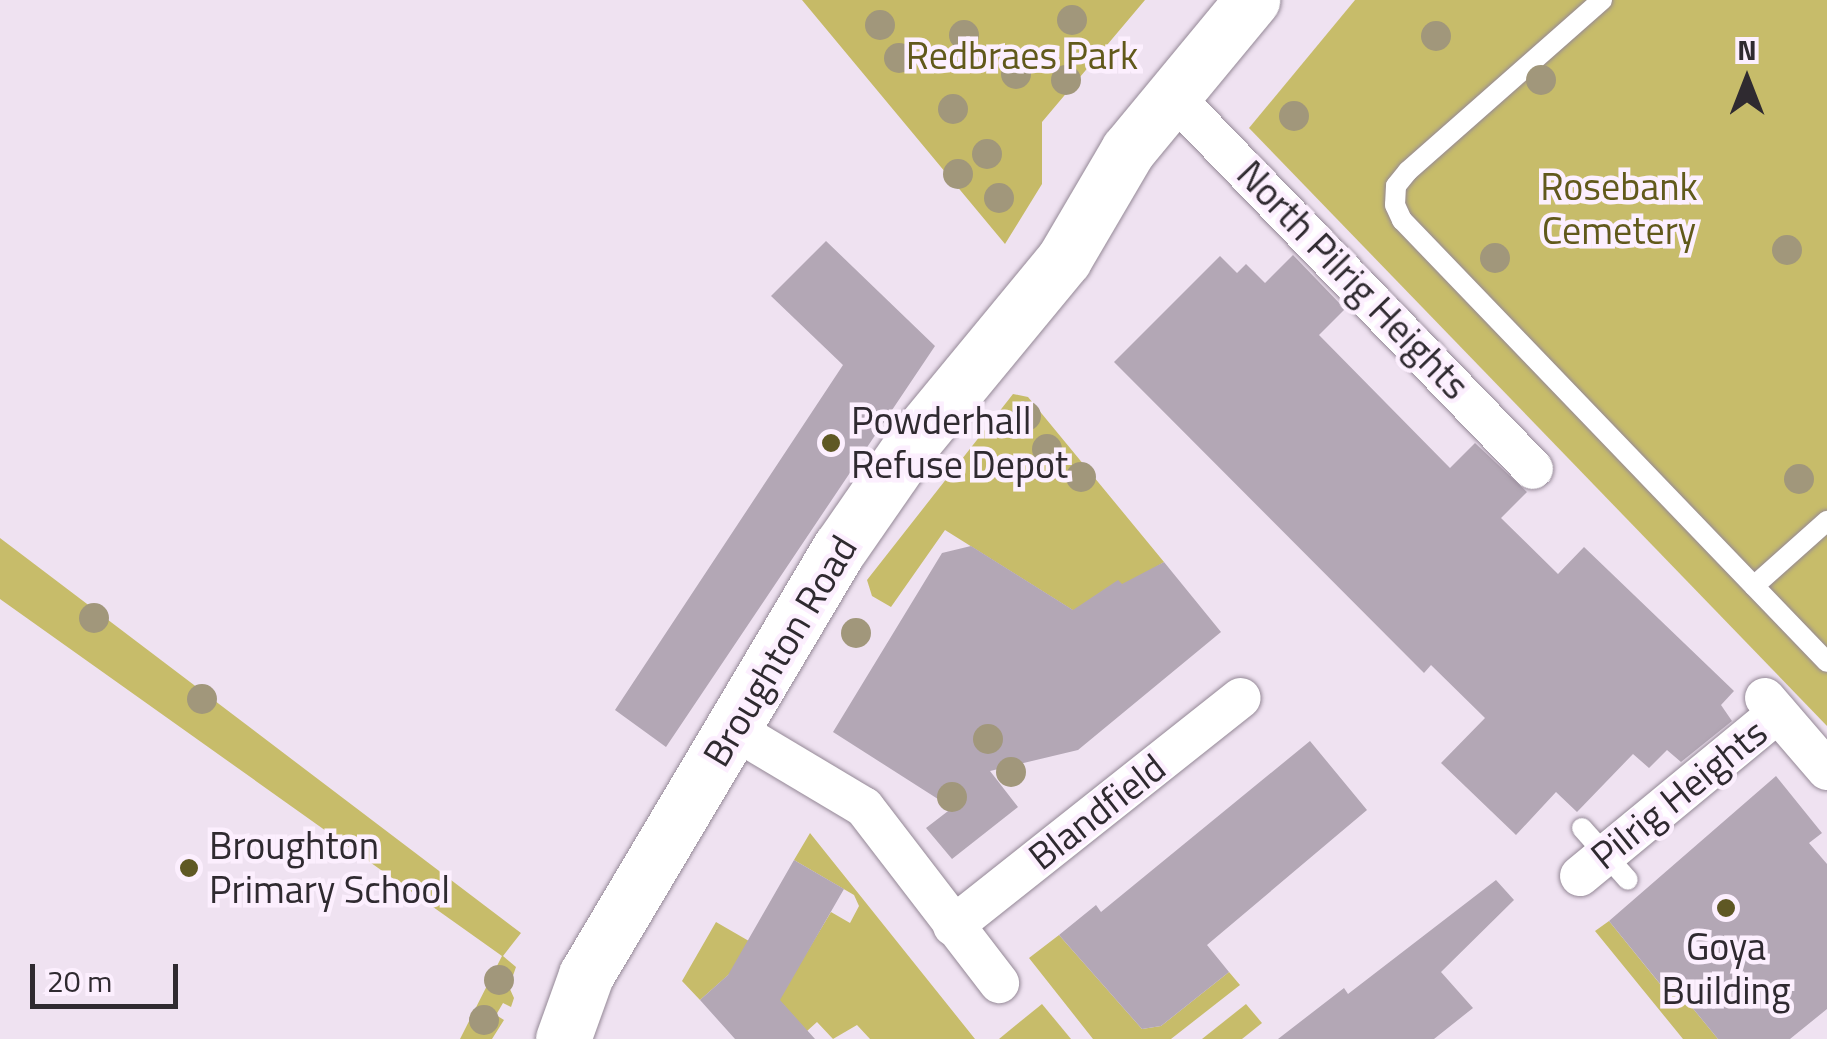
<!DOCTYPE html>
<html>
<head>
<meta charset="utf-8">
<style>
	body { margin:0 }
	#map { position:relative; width:1827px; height:1039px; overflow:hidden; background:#efe2f1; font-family:"Titillium Web",sans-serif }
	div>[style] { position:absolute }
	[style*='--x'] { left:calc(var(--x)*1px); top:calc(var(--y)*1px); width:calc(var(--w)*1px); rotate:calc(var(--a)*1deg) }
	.green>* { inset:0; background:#c7bc6a }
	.forest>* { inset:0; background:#c6ba67 }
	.building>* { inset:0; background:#b3a7b5 }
	.roads { filter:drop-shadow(0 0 2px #948896) drop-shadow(0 0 2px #948896) }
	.service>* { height:20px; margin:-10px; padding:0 10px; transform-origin:10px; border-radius:10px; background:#fff }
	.minor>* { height:40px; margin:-20px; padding:0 20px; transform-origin:20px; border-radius:20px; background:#fff }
	.secondary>* { height:55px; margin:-27.5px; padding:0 27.5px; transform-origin:27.5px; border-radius:27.5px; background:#fff }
	.trees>* { width:30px; height:30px; margin:-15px; border-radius:50%; background:#a1977b }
	.dots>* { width:28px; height:28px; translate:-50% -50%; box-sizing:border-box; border:5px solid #fceffe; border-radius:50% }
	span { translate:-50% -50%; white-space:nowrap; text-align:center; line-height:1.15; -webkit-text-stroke:9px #fceffe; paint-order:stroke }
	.park-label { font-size:38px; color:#61591b }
	.street-label { font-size:38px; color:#2f2a30 }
	.poi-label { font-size:38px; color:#2f2a30 }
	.left { translate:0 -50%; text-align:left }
	.north { position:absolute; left:1697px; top:30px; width:100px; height:100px; -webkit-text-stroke:8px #fceffe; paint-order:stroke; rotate:0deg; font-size:28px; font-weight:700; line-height:40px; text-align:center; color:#2f2a30 }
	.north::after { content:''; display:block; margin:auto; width:35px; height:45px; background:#2f2a30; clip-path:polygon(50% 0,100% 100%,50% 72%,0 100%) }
	.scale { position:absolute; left:30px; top:964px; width:148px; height:45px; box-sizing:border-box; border:5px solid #2f2a30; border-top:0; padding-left:12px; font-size:30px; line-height:35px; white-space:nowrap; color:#2f2a30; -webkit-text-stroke:8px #fceffe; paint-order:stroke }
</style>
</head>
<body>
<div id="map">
	<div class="green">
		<i style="clip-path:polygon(1355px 0,1827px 0,1827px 726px,1249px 128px)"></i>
		<i style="clip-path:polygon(1013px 394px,1028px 397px,1164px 562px,1079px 614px,945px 530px,891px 607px,872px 596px,867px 580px)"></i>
		<i style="clip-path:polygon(0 538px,521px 933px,503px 956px,516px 967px,509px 987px,514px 998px,511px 1007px,503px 1003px,496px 1015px,504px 1020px,492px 1039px,460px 1039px,502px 956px,0 599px)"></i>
		<i style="clip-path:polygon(810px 833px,975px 1039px,870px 1039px,857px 1025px,833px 1039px,817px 1022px,807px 1031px,744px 961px,700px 1000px,682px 981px,716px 922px,775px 956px,807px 952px,831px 912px,850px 923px,859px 906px,854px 895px,794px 860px)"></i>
		<i style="clip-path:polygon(1609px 921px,1660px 984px,1668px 978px,1718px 1039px,1683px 1039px,1595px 931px)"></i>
		<i style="clip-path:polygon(1059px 935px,1142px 1029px,1161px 1026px,1229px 972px,1240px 985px,1171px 1039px,1093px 1039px,1029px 958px)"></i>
		<i style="clip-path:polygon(1042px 1004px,1071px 1039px,999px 1039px,1016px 1025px)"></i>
		<i style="clip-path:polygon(1246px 1004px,1262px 1023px,1242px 1039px,1202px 1039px)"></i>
	</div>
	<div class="forest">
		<i style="clip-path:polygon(802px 0,1145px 0,1042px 122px,1042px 184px,1005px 244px)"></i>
	</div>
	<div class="building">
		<i style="clip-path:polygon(826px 241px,935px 346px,666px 747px,615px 710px,843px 365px,771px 296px)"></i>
		<i style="clip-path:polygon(1293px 255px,1345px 309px,1319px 335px,1450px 468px,1475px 443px,1527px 492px,1501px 518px,1558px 574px,1584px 547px,1734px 691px,1721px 705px,1732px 721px,1681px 762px,1667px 750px,1649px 768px,1633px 754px,1577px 812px,1556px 792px,1516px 835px,1441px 763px,1485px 718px,1431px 665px,1424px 673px,1114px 362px,1220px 256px,1237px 273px,1246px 264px,1265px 283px)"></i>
		<i style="clip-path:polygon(971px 546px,1073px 610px,1118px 580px,1122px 584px,1164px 562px,1221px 632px,1078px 750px,990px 771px,1018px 807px,952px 859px,926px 828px,952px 808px,833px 732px,942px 553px)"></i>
		<i style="clip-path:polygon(1310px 741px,1367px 810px,1207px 945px,1229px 972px,1161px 1026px,1142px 1029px,1059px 935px,1096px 905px,1101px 912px)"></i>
		<i style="clip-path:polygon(1776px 776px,1822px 833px,1809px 843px,1827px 864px,1827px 1009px,1790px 1039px,1718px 1039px,1668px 978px,1661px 985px,1609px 921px)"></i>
		<i style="clip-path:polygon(794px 860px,844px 889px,780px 1000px,815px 1039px,735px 1039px,700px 1000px,728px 975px)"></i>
		<i style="clip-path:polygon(1496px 880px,1514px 900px,1441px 972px,1473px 1008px,1434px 1039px,1278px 1039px,1344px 988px,1348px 994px)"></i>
	</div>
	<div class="roads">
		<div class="service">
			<i style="--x:1602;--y:0;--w:259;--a:138.6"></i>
			<i style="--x:1408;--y:171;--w:19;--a:129"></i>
			<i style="--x:1396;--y:186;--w:19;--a:93"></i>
			<i style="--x:1395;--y:205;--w:17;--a:65"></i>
			<i style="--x:1402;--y:220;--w:613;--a:46.12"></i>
			<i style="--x:1754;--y:586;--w:98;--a:-41.7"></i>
			<i style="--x:1582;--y:828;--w:69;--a:48.5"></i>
		</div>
		<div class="minor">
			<i style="--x:1171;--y:94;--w:521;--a:46.01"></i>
			<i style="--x:1765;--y:698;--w:95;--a:49.3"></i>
			<i style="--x:733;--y:729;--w:152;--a:30.8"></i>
			<i style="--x:864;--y:807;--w:222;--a:52.5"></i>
			<i style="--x:1580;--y:876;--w:256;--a:-39.5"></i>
			<i style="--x:953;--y:926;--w:367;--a:-38.4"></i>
		</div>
		<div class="secondary">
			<i style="--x:563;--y:1039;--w:68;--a:-70.2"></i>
			<i style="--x:586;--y:975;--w:497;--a:-59.3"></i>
			<i style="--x:840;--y:548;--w:130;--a:-55.3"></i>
			<i style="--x:914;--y:441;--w:236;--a:-50.5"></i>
			<i style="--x:1064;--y:259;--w:126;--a:-59.6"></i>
			<i style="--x:1128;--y:150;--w:195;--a:-50.4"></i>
		</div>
	</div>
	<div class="trees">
		<i style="left:1072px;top:20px"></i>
		<i style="left:880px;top:25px"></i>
		<i style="left:964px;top:35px"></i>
		<i style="left:1436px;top:36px"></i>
		<i style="left:899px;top:58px"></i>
		<i style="left:1016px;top:74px"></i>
		<i style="left:1066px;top:80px"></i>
		<i style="left:1541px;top:80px"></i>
		<i style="left:953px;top:109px"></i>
		<i style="left:1294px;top:116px"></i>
		<i style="left:987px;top:154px"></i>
		<i style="left:958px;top:174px"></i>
		<i style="left:999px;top:198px"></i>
		<i style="left:1787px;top:250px"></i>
		<i style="left:1495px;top:258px"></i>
		<i style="left:1026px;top:416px"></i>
		<i style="left:1047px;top:449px"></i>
		<i style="left:1081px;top:477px"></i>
		<i style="left:1799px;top:479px"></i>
		<i style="left:94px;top:618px"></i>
		<i style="left:856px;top:633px"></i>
		<i style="left:202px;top:699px"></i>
		<i style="left:988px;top:739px"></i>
		<i style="left:1011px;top:772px"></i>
		<i style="left:952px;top:797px"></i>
		<i style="left:499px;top:980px"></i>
		<i style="left:484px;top:1020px"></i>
	</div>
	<div class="dots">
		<i style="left:831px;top:443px;background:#5f5824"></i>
		<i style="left:189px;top:868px;background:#5f5824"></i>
		<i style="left:1726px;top:908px;background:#5f5824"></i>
	</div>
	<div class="park-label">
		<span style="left:1022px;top:56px">Redbraes Park</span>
		<span style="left:1619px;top:209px">Rosebank<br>Cemetery</span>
	</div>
	<div class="street-label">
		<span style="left:1353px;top:280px;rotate:46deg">North Pilrig Heights</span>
		<span style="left:780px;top:651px;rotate:-59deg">Broughton Road</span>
		<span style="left:1679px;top:794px;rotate:-39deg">Pilrig Heights</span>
		<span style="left:1097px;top:812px;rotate:-38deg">Blandfield</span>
	</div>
	<div class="poi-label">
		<span class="left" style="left:851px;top:443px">Powderhall<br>Refuse Depot</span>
		<span class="left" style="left:209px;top:868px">Broughton<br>Primary School</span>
		<span style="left:1726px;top:969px">Goya<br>Building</span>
	</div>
	<div class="north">N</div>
	<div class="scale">20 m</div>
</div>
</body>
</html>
